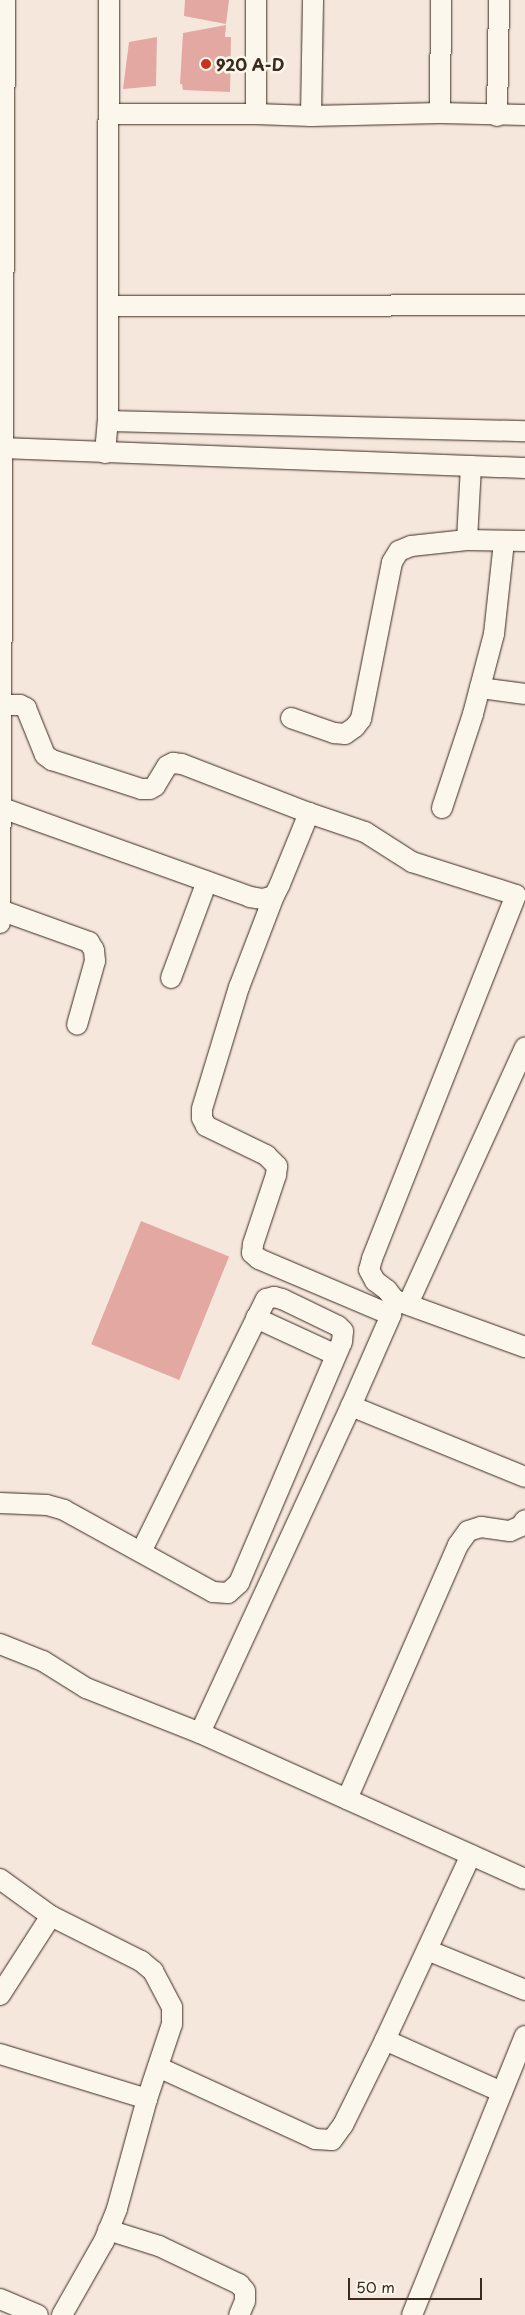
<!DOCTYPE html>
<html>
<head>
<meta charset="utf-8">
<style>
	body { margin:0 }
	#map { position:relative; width:525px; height:2315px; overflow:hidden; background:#f6e7dd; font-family:"Playpen Sans",sans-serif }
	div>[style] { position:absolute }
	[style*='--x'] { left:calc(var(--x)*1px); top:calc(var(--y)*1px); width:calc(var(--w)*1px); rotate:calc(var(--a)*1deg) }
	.building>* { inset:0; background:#e2a8a1; transform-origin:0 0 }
	.roads { filter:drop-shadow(0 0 1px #3b2a1e) drop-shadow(0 0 1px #3b2a1e) }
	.minor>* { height:20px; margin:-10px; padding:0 10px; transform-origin:10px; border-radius:10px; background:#fbf7ec }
	.dots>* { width:14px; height:14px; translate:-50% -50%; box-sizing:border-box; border:2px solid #fbf7ec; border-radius:50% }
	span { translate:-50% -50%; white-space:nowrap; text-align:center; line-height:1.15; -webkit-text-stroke:5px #fbf7ec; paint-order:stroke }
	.poi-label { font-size:16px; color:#3b2a1e; font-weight:700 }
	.left { translate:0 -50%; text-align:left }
	.scale { position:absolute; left:348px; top:2278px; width:134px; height:22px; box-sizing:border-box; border:2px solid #3b2a1e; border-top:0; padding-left:6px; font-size:15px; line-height:18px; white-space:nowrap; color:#3b2a1e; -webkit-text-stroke:4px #fbf7ec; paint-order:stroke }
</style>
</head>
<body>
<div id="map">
	<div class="building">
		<i style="clip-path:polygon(185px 0,229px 0,226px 24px,184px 16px)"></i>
		<i style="clip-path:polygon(226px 25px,225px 37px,231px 37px,230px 92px,183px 90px,182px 84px,180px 84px,183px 33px)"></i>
		<i style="clip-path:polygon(157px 37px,156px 86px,123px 89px,129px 42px)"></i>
		<i style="left:141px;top:1221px;width:95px;height:133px;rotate:22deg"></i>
	</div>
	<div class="roads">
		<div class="minor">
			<i style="--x:256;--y:0;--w:114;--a:90"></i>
			<i style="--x:440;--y:113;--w:113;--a:-89.5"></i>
			<i style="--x:109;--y:114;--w:147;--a:0"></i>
			<i style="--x:256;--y:114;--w:55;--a:2.1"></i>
			<i style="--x:311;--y:116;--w:129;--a:-1.3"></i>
			<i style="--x:440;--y:113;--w:85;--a:1.3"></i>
			<i style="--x:311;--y:116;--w:116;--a:-89"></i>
			<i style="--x:497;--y:116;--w:116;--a:-89"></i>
			<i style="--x:109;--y:306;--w:416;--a:-0.1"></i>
			<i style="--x:108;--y:421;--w:417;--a:1.4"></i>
			<i style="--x:2;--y:448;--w:523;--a:2.19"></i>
			<i style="--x:105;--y:453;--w:32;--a:-85"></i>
			<i style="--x:108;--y:421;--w:421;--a:-89.9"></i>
			<i style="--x:471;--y:466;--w:74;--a:93.1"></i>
			<i style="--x:467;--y:540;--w:58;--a:1"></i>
			<i style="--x:480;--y:688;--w:45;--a:7.6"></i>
			<i style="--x:2;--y:705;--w:18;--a:0"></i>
			<i style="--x:20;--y:705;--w:7;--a:27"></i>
			<i style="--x:26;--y:708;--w:51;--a:68"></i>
			<i style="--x:45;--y:755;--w:9;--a:36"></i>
			<i style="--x:52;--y:760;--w:94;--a:18"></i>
			<i style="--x:141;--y:789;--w:9;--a:0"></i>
			<i style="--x:150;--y:789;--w:6;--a:-31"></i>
			<i style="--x:155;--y:786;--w:23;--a:-59"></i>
			<i style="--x:167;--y:766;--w:7;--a:-27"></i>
			<i style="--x:173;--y:763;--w:9;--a:6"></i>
			<i style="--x:182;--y:764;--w:136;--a:21.1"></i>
			<i style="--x:291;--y:718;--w:46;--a:19.2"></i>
			<i style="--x:334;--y:733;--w:11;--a:5"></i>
			<i style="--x:345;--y:734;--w:12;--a:-35"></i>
			<i style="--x:355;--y:727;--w:10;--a:-53"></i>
			<i style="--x:361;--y:719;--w:160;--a:-78.8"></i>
			<i style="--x:392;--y:562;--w:13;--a:-58"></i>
			<i style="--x:399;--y:551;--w:13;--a:-23"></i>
			<i style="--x:411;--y:546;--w:56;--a:-6.1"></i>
			<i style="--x:2;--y:808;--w:263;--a:19.7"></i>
			<i style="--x:250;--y:897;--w:13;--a:9"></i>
			<i style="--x:263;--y:899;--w:11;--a:-15"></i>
			<i style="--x:274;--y:896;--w:13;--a:-63"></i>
			<i style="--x:280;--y:884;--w:77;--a:-67.8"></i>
			<i style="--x:309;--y:813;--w:59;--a:18.7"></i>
			<i style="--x:365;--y:832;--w:56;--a:32.6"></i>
			<i style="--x:412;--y:862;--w:109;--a:17.6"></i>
			<i style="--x:516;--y:895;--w:391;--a:111.6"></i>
			<i style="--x:372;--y:1259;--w:11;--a:105"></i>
			<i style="--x:369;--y:1270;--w:13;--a:61"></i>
			<i style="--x:375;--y:1281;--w:15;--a:37"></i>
			<i style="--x:387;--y:1290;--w:11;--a:52"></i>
			<i style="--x:394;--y:1299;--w:16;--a:101"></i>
			<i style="--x:391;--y:1315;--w:99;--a:113.7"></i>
			<i style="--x:351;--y:1406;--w:360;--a:114.8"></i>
			<i style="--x:442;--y:808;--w:99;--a:-71.7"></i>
			<i style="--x:473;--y:714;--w:83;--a:-75.3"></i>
			<i style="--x:494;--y:634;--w:93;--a:-83.8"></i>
			<i style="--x:274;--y:896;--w:97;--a:111"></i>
			<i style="--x:239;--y:987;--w:127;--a:106.9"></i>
			<i style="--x:202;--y:1109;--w:9;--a:90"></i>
			<i style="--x:202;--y:1118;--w:9;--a:63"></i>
			<i style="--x:206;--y:1126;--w:67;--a:25.8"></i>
			<i style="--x:266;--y:1155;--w:16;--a:45"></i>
			<i style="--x:277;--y:1166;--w:9;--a:96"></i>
			<i style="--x:276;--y:1175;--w:73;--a:108.4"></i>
			<i style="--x:253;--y:1244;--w:9;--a:96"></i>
			<i style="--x:252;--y:1253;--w:9;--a:41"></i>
			<i style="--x:259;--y:1259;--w:143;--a:23"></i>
			<i style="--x:0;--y:910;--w:95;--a:19.8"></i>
			<i style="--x:89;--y:942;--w:9;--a:58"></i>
			<i style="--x:94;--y:950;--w:11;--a:85"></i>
			<i style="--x:95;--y:961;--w:66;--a:105.7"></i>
			<i style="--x:0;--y:923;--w:923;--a:-89.69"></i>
			<i style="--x:171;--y:978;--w:103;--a:-69.6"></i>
			<i style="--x:395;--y:1300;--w:138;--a:19.9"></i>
			<i style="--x:408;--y:1304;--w:282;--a:-65.5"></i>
			<i style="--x:256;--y:1318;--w:88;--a:24.8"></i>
			<i style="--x:351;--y:1406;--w:188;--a:22.2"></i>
			<i style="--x:0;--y:1503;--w:47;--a:2.4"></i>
			<i style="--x:47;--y:1505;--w:18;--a:16"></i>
			<i style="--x:64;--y:1510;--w:170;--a:28.8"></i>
			<i style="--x:213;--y:1592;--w:15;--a:4"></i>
			<i style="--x:228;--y:1593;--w:15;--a:-42"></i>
			<i style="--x:239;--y:1583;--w:262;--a:-66.9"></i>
			<i style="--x:342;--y:1342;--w:11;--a:-85"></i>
			<i style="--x:343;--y:1331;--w:7;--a:-135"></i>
			<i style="--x:338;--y:1326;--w:62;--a:-154.3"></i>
			<i style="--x:282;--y:1299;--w:8;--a:-166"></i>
			<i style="--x:274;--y:1297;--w:8;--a:166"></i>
			<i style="--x:266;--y:1299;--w:282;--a:116.3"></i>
			<i style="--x:0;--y:1644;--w:46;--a:21.6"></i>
			<i style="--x:43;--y:1661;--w:51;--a:32.1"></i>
			<i style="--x:86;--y:1688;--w:123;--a:21.5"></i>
			<i style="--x:200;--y:1733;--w:356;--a:24.2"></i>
			<i style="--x:347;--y:1799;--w:277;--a:-66.4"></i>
			<i style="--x:458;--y:1545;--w:17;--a:-54"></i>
			<i style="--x:468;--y:1531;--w:14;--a:-17"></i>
			<i style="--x:481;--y:1527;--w:29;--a:8"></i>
			<i style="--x:510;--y:1531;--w:12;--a:-24"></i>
			<i style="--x:521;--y:1526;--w:7;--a:-56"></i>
			<i style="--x:0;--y:1879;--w:63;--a:36"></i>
			<i style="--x:51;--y:1916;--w:101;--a:26.6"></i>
			<i style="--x:141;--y:1961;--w:16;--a:40"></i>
			<i style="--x:153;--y:1971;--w:41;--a:62.2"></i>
			<i style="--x:172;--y:2007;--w:17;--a:90"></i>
			<i style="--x:172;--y:2024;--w:79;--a:108.4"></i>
			<i style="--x:147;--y:2099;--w:114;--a:105.3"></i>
			<i style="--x:117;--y:2209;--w:35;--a:112"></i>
			<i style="--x:104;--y:2241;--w:85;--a:119.6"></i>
			<i style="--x:427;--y:1950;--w:106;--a:22.2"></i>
			<i style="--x:0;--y:1995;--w:94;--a:-57.2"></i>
			<i style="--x:385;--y:2040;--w:128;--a:24"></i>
			<i style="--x:0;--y:2054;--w:154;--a:17"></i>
			<i style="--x:158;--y:2067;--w:173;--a:24.6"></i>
			<i style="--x:315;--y:2139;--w:17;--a:3"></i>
			<i style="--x:332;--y:2140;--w:19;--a:-54"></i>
			<i style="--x:343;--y:2125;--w:95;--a:-63.7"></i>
			<i style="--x:385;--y:2040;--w:204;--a:-65.1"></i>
			<i style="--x:108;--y:2230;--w:53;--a:17.4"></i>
			<i style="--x:159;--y:2246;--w:89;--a:25.4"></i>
			<i style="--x:239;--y:2284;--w:9;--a:49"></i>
			<i style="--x:245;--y:2291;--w:10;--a:90"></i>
			<i style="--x:245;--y:2301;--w:15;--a:113"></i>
			<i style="--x:0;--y:2299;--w:41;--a:22.8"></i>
			<i style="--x:412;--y:2315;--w:301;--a:-68"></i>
		</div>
	</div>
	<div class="dots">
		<i style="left:206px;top:64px;background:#c8321e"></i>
	</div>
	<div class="poi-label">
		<span class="left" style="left:216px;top:64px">920 A-D</span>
	</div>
	<div class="scale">50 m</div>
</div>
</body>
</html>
